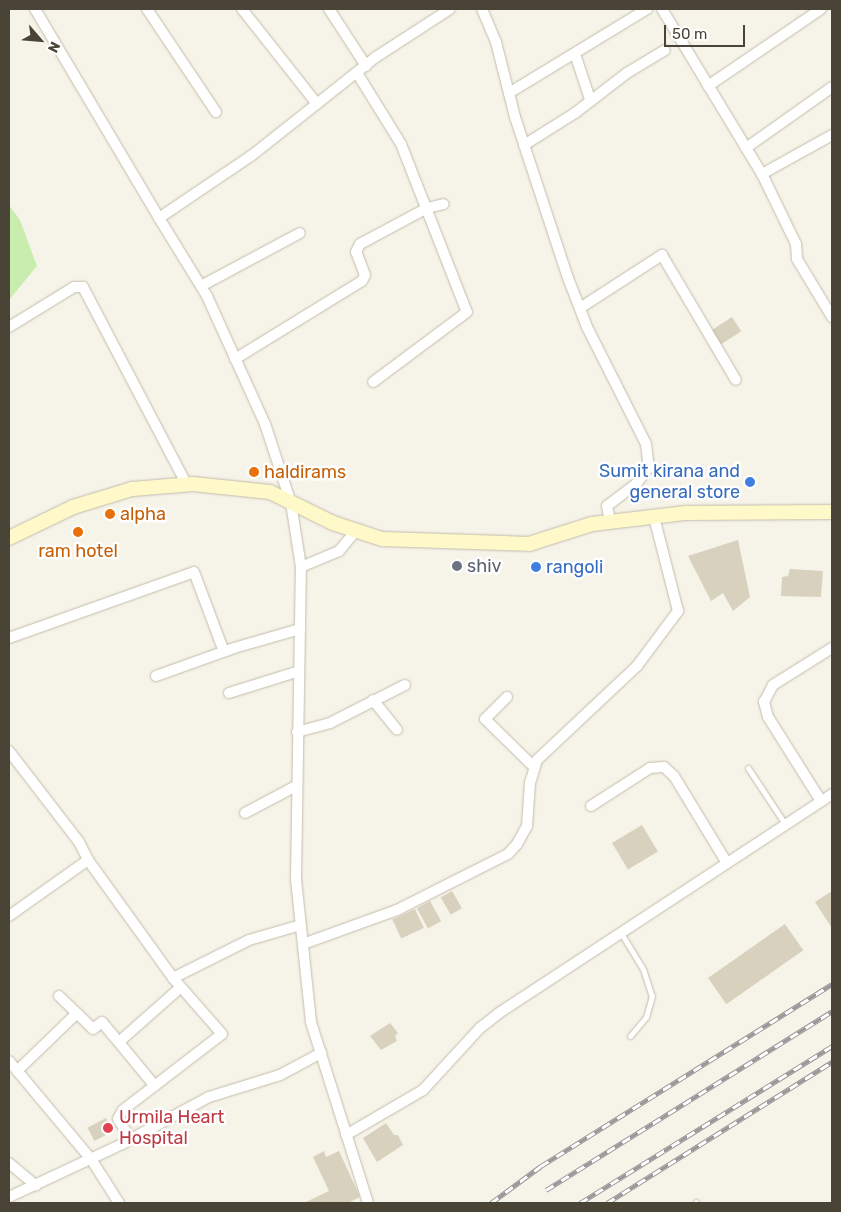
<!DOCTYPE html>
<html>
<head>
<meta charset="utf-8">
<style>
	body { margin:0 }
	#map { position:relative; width:841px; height:1212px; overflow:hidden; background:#f6f3e9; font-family:Rubik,sans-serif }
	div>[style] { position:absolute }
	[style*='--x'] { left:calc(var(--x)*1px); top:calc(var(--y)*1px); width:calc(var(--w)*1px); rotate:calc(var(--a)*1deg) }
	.green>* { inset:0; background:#c9edae }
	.building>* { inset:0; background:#d8d1bd; transform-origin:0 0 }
	.roads { filter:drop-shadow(0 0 1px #c2bdaa) drop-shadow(0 0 1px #c2bdaa) }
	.lane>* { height:5px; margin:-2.5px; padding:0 2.5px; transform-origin:2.5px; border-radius:2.5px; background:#fff }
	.street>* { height:10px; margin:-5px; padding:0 5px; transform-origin:5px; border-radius:5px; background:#fff }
	.secondary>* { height:14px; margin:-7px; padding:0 7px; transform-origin:7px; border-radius:7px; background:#fff8c9 }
	.rail>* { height:5px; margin-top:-2.5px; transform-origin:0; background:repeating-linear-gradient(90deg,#fff 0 9px,#989898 0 18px); box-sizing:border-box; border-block:1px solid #989898 }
	.dots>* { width:14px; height:14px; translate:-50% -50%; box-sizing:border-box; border:2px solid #fff; border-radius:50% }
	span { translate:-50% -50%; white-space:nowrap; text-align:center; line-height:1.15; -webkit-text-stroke:5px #fff; paint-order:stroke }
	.food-label { font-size:18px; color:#c56008 }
	.left { translate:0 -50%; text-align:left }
	.shop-label { font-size:18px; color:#366cbe }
	.right { translate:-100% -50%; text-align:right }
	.worship-label { font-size:18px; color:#5b616d }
	.health-label { font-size:18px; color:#be3a42 }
	.frame { position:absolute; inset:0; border:10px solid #4a4436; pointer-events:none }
	.north { position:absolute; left:15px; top:15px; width:50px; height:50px; -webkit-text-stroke:4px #fff; paint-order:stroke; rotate:117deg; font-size:14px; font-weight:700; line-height:20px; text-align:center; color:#4a4436 }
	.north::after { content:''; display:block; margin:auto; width:18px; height:22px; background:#4a4436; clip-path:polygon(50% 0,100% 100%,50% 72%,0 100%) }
	.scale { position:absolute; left:664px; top:25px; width:81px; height:22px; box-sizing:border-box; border:2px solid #4a4436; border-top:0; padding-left:6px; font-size:15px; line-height:18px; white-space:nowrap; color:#4a4436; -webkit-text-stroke:4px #fff; paint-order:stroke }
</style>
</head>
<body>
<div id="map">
	<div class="green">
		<i style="clip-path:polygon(9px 205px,20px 220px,37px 266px,9px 300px)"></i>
	</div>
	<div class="building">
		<i style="left:732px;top:317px;width:17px;height:24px;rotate:57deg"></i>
		<i style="clip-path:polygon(738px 540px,750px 597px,733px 611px,723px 593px,711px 601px,688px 556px)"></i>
		<i style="clip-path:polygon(790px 569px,823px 571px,821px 597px,781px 596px,782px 577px,788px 576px)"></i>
		<i style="left:642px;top:825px;width:31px;height:35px;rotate:59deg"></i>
		<i style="left:452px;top:891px;width:20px;height:13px;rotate:60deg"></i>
		<i style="clip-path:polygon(832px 891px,832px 928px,815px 902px)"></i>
		<i style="left:430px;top:901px;width:23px;height:15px;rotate:61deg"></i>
		<i style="left:415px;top:909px;width:21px;height:25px;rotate:65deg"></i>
		<i style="left:785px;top:924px;width:32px;height:94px;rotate:55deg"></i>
		<i style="clip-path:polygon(390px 1023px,398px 1033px,395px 1036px,397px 1041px,381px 1050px,370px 1036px)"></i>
		<i style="left:106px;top:1118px;width:15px;height:21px;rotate:62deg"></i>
		<i style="clip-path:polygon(386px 1123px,394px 1135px,398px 1135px,403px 1145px,377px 1162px,363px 1138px)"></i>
		<i style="clip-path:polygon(324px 1151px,326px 1157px,339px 1151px,360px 1197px,348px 1203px,304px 1203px,329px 1191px,313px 1157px)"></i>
	</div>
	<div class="roads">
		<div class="lane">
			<i style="--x:748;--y:768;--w:67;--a:56.5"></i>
			<i style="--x:621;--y:933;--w:42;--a:58.6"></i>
			<i style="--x:643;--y:969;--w:28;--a:72"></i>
			<i style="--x:652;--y:996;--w:22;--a:106"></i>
			<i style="--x:646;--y:1017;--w:25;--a:130"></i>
			<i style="--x:696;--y:1202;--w:1;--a:45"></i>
		</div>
		<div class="street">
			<i style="--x:35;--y:9;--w:243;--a:59.3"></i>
			<i style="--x:147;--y:9;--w:124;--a:56.2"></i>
			<i style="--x:242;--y:9;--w:121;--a:51.7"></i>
			<i style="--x:329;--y:9;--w:68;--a:57"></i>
			<i style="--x:482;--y:9;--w:36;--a:67"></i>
			<i style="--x:496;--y:42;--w:77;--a:75.8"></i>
			<i style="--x:515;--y:117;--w:169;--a:71.8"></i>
			<i style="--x:568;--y:278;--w:53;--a:68.8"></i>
			<i style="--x:587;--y:327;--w:131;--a:63.2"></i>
			<i style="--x:646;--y:444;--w:23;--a:83"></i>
			<i style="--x:649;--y:467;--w:21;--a:127"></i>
			<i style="--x:636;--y:484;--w:36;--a:143"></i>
			<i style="--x:607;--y:506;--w:15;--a:79"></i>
			<i style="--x:662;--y:9;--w:193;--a:58.8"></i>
			<i style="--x:762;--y:174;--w:78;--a:64.1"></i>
			<i style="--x:796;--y:244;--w:15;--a:86"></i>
			<i style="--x:797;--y:259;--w:68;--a:58.9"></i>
			<i style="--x:575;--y:54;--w:47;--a:71.6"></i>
			<i style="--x:357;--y:73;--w:84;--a:58.2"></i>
			<i style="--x:401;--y:144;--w:180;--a:68.6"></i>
			<i style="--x:467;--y:312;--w:117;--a:143.3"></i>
			<i style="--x:708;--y:86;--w:137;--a:-34.3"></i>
			<i style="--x:509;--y:93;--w:162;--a:-31.3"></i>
			<i style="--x:524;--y:145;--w:60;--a:-32.1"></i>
			<i style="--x:575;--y:113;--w:66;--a:-37.6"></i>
			<i style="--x:627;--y:73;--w:44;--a:-31.2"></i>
			<i style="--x:746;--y:148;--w:105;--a:-35.3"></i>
			<i style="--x:762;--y:174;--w:80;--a:-29.1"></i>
			<i style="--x:201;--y:286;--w:112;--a:-28.2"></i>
			<i style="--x:580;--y:308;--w:98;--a:-32.9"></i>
			<i style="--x:662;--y:255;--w:145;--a:59.4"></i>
			<i style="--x:9;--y:327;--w:76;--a:-31.6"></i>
			<i style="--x:74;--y:287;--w:9;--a:0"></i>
			<i style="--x:83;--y:287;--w:224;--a:62.3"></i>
			<i style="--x:235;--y:359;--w:149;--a:-31.6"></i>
			<i style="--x:362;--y:281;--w:7;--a:-63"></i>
			<i style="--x:365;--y:275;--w:25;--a:-111"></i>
			<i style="--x:356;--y:252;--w:9;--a:-63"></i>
			<i style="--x:360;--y:244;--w:76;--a:-28.2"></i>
			<i style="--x:427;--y:208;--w:17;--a:-13"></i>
			<i style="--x:301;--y:567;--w:41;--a:-22.8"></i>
			<i style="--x:339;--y:551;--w:26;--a:-50"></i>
			<i style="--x:9;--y:638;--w:196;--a:-19.6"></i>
			<i style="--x:194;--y:572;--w:85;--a:69.4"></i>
			<i style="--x:156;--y:676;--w:83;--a:-19.7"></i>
			<i style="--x:234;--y:648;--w:69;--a:-16.1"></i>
			<i style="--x:229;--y:693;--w:73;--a:-17.4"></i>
			<i style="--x:507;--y:697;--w:31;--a:135"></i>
			<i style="--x:485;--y:719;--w:69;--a:44.4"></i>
			<i style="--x:373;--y:700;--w:38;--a:51"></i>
			<i style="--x:297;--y:732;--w:34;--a:-15"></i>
			<i style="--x:330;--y:723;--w:84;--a:-26.9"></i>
			<i style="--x:9;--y:751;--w:115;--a:52.4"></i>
			<i style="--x:79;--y:842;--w:20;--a:63"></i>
			<i style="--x:88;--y:860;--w:145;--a:54.2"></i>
			<i style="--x:173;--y:978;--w:74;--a:48.8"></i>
			<i style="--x:222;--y:1034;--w:125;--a:142.5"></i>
			<i style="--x:123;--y:1110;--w:10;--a:119"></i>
			<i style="--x:118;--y:1119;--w:24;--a:57"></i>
			<i style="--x:821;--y:801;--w:99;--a:-122.2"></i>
			<i style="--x:768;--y:717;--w:16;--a:-105"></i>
			<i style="--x:764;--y:702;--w:19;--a:-62"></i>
			<i style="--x:773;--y:685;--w:70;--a:-32.1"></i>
			<i style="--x:591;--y:806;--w:70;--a:-32.8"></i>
			<i style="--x:650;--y:768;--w:14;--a:-4"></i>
			<i style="--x:664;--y:767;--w:13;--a:42"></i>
			<i style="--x:674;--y:776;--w:102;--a:58.7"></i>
			<i style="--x:245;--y:813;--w:58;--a:-27.9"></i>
			<i style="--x:9;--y:916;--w:97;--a:-35.3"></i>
			<i style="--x:303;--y:944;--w:100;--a:-19.9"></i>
			<i style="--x:397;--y:910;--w:124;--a:-26.8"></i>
			<i style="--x:508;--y:854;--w:13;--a:-48"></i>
			<i style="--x:517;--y:844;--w:21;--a:-61"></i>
			<i style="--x:527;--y:826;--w:43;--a:-86"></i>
			<i style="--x:530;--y:783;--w:24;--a:-73"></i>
			<i style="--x:537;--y:760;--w:137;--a:-43.2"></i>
			<i style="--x:637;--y:666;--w:69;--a:-53.3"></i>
			<i style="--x:678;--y:611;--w:97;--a:-104.3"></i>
			<i style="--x:173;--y:978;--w:85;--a:-26.6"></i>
			<i style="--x:249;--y:940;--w:54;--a:-16.1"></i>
			<i style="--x:59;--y:996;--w:47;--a:44.1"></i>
			<i style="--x:93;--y:1029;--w:11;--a:-38"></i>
			<i style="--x:102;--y:1022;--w:83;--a:50.4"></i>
			<i style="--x:120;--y:1041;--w:81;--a:-41.5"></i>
			<i style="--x:9;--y:1061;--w:128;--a:50.1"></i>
			<i style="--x:91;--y:1159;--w:52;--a:57.5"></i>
			<i style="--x:17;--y:1071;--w:83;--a:-44"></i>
			<i style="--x:346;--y:1135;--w:89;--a:-30.3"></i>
			<i style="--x:423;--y:1090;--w:84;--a:-47.4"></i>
			<i style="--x:480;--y:1028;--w:24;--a:-38"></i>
			<i style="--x:499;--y:1013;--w:399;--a:-33.3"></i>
			<i style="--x:9;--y:1163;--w:35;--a:40"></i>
			<i style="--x:9;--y:1197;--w:125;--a:-25.1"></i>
			<i style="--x:122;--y:1144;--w:99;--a:-28.4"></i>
			<i style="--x:209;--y:1097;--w:74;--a:-17.2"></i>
			<i style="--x:280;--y:1075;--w:47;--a:-28.2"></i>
			<i style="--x:368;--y:1203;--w:190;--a:-107.5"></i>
			<i style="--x:311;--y:1022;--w:144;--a:-96"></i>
			<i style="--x:296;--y:879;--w:312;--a:-89.1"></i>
			<i style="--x:301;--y:567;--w:65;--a:-98.9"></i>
			<i style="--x:291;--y:503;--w:83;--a:-108.2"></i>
			<i style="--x:265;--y:424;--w:141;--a:-114.4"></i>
			<i style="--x:207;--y:296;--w:92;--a:-121.6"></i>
			<i style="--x:159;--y:218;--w:111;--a:-34"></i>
			<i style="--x:251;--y:156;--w:159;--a:-38.4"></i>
			<i style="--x:376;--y:57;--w:88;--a:-33"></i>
		</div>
		<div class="secondary">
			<i style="--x:9;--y:538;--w:71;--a:-25.8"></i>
			<i style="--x:73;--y:507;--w:62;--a:-17"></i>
			<i style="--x:132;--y:489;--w:61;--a:-4.7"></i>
			<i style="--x:193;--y:484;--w:77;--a:5.9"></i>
			<i style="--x:270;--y:492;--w:70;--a:26.2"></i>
			<i style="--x:333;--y:523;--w:52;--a:18.1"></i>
			<i style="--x:382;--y:539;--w:147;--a:1.9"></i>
			<i style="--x:529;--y:544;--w:66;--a:-17.6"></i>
			<i style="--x:592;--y:524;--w:95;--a:-6.7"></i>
			<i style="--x:686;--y:513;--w:146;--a:-0.4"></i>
		</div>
	</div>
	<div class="rail">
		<i style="--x:546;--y:1190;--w:337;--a:-32"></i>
		<i style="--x:491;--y:1203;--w:62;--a:-36.5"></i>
		<i style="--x:541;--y:1166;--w:343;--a:-32"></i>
		<i style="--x:580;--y:1203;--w:297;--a:-31.9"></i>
		<i style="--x:607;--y:1203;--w:266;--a:-32.1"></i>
	</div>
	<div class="dots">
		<i style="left:254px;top:472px;background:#e8710a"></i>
		<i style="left:750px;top:482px;background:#3f7fe0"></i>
		<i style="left:110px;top:514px;background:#e8710a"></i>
		<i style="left:78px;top:532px;background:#e8710a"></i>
		<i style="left:457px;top:566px;background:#6b7280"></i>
		<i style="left:536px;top:567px;background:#3f7fe0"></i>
		<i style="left:108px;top:1128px;background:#e0444e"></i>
	</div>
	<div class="food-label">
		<span class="left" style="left:264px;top:472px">haldirams</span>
		<span class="left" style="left:120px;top:514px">alpha</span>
		<span style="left:78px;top:551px">ram hotel</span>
	</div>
	<div class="shop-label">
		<span class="right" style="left:740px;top:482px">Sumit kirana and<br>general store</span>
		<span class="left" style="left:546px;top:567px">rangoli</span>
	</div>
	<div class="worship-label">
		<span class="left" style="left:467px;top:566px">shiv</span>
	</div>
	<div class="health-label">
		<span class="left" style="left:119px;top:1128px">Urmila Heart<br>Hospital</span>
	</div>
	<div class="frame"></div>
	<div class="north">N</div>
	<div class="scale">50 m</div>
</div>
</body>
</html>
